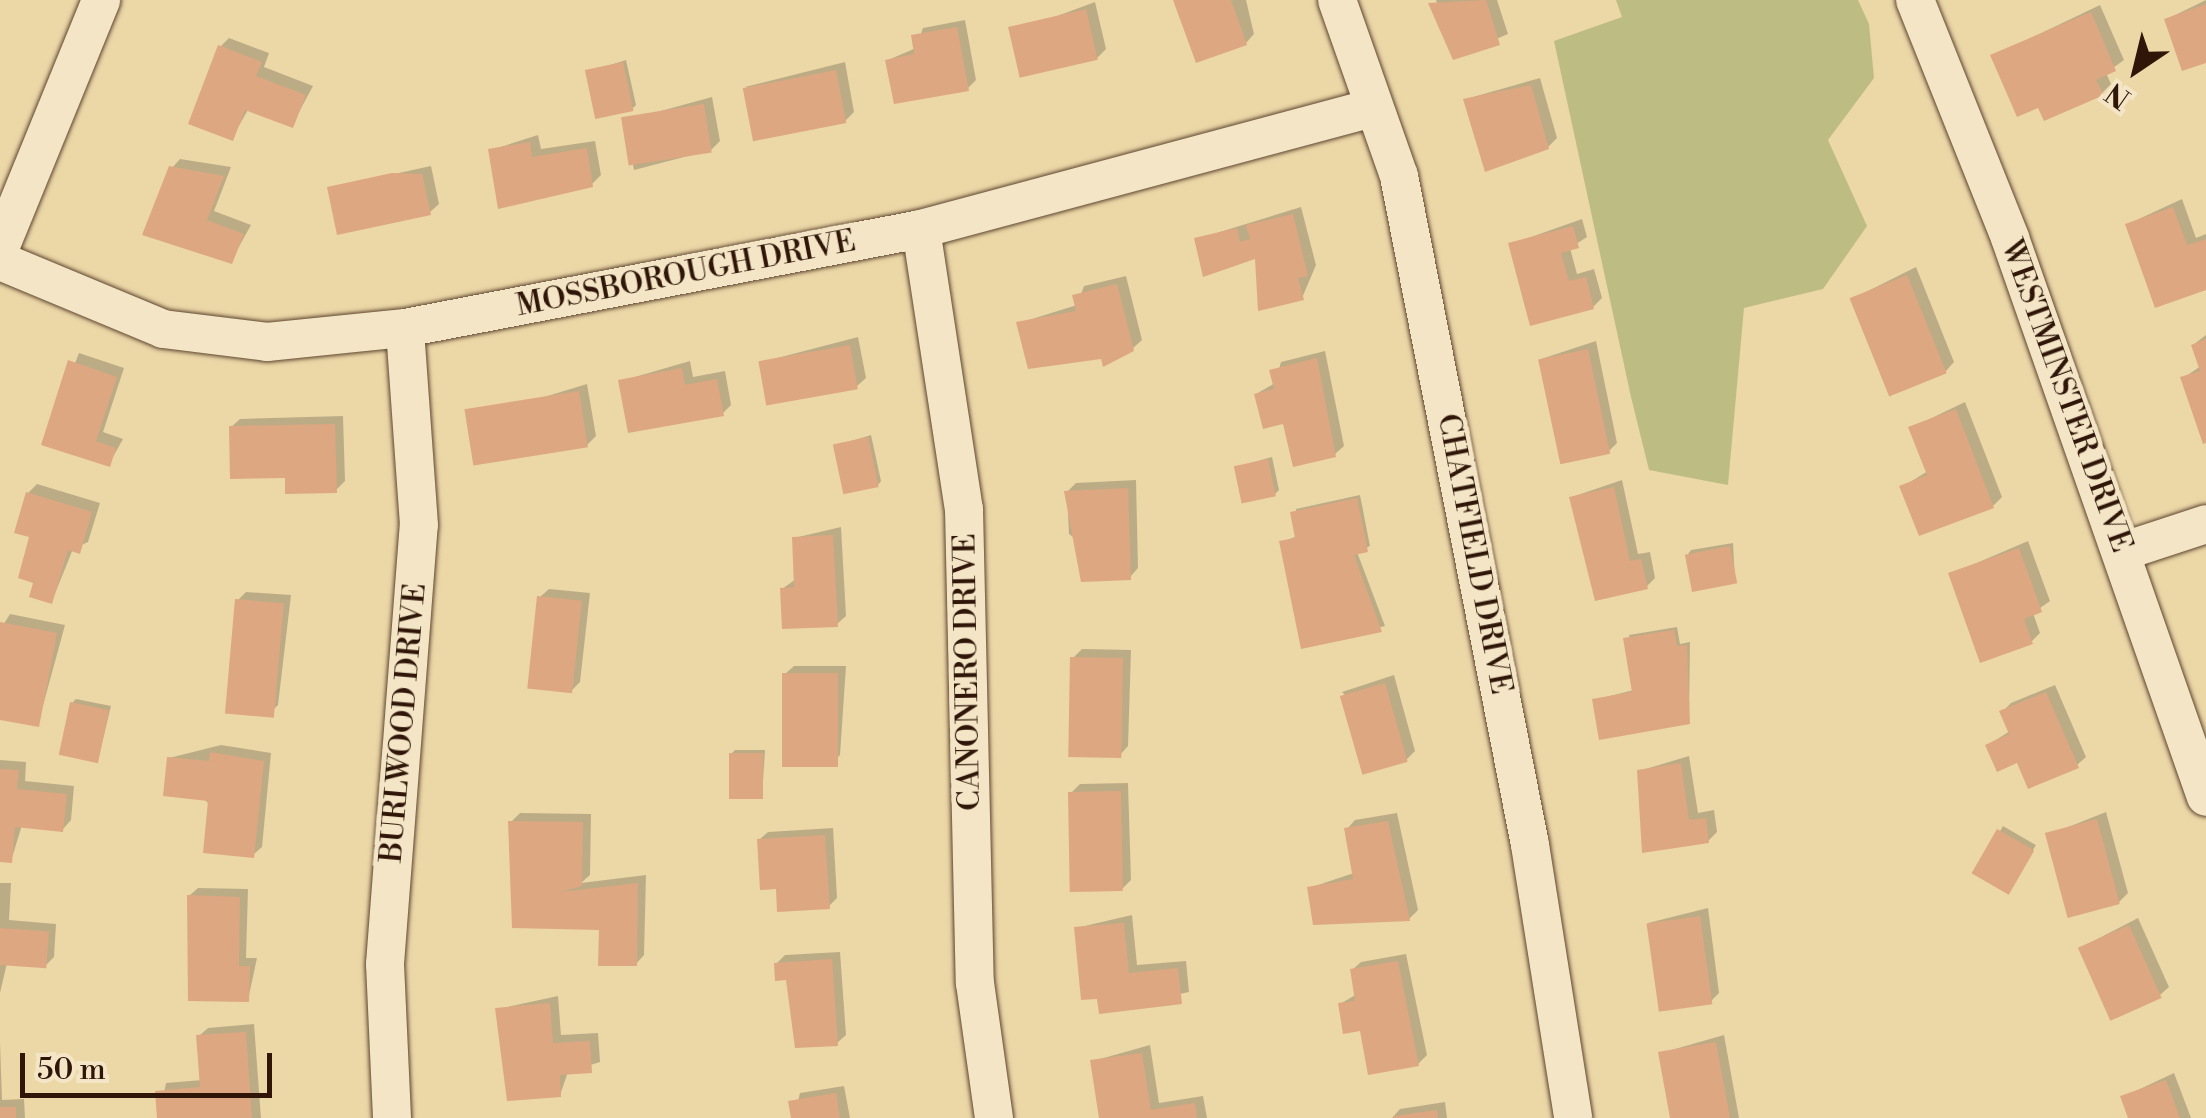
<!DOCTYPE html>
<html>
<head>
<meta charset="utf-8">
<style>
	body { margin:0 }
	#map { position:relative; width:2206px; height:1118px; overflow:hidden; background:#ecd7a7; font-family:"Libre Bodoni",serif }
	div>[style] { position:absolute }
	[style*='--x'] { left:calc(var(--x)*1px); top:calc(var(--y)*1px); width:calc(var(--w)*1px); rotate:calc(var(--a)*1deg) }
	.green>* { inset:0; background:#bdbd83 }
	.shadow>* { inset:0; background:#0003; transform-origin:0 0 }
	.building>* { inset:0; background:#dda782; transform-origin:0 0 }
	.roads { filter:drop-shadow(0 0 2px #5e4630) drop-shadow(0 0 2px #5e4630) }
	.minor>* { height:38px; margin:-19px; padding:0 19px; transform-origin:19px; border-radius:19px; background:#f3e5c6 }
	span { translate:-50% -50%; white-space:nowrap; text-align:center; line-height:1.15; -webkit-text-stroke:9px #f3e5c6; paint-order:stroke }
	.street-label { font-size:30px; color:#2f1608 }
	.north { position:absolute; left:2086px; top:20px; width:100px; height:100px; -webkit-text-stroke:8px #f3e5c6; paint-order:stroke; rotate:215deg; font-size:28px; font-weight:700; line-height:40px; text-align:center; color:#2f1608 }
	.north::after { content:''; display:block; margin:auto; width:35px; height:45px; background:#2f1608; clip-path:polygon(50% 0,100% 100%,50% 72%,0 100%) }
	.scale { position:absolute; left:20px; top:1053px; width:252px; height:45px; box-sizing:border-box; border:5px solid #2f1608; border-top:0; padding-left:12px; font-size:30px; line-height:35px; white-space:nowrap; color:#2f1608; -webkit-text-stroke:8px #f3e5c6; paint-order:stroke }
</style>
</head>
<body>
<div id="map">
	<div class="green">
		<i style="clip-path:polygon(1616px 0,1858px 0,1869px 24px,1874px 78px,1828px 140px,1867px 226px,1823px 289px,1744px 308px,1728px 485px,1649px 470px,1631px 397px,1554px 41px,1622px 17px)"></i>
	</div>
	<div class="shadow">
		<i style="clip-path:polygon(1176px 0,1246px 0,1254px 34px,1246px 43px)"></i>
		<i style="clip-path:polygon(1436px 0,1497px 0,1508px 34px,1454px 57px)"></i>
		<i style="clip-path:polygon(2206px 0,2206px 60px,2167px 19px)"></i>
		<i style="clip-path:polygon(1095px 2px,1106px 49px,1097px 58px,1011px 33px)"></i>
		<i style="clip-path:polygon(2100px 5px,2124px 60px,2106px 73px,2111px 84px,2102px 93px,2040px 105px,1993px 56px)"></i>
		<i style="clip-path:polygon(965px 20px,976px 80px,967px 89px,888px 60px,916px 48px,923px 28px)"></i>
		<i style="clip-path:polygon(229px 38px,269px 53px,264px 67px,313px 86px,292px 125px,249px 108px,232px 138px,220px 47px)"></i>
		<i style="clip-path:polygon(626px 60px,636px 105px,632px 109px,588px 72px)"></i>
		<i style="clip-path:polygon(845px 62px,854px 112px,845px 121px,745px 87px)"></i>
		<i style="clip-path:polygon(1540px 78px,1557px 138px,1548px 147px,1466px 99px)"></i>
		<i style="clip-path:polygon(712px 97px,720px 141px,711px 150px,634px 170px,626px 127px,635px 118px)"></i>
		<i style="clip-path:polygon(538px 135px,541px 149px,595px 141px,601px 175px,592px 184px,491px 150px)"></i>
		<i style="clip-path:polygon(180px 159px,231px 167px,214px 211px,251px 225px,231px 261px,172px 168px)"></i>
		<i style="clip-path:polygon(431px 166px,439px 204px,430px 212px,330px 188px)"></i>
		<i style="clip-path:polygon(2182px 199px,2196px 238px,2206px 234px,2206px 287px,2128px 224px)"></i>
		<i style="clip-path:polygon(1301px 207px,1316px 265px,1302px 298px,1257px 255px,1197px 239px)"></i>
		<i style="clip-path:polygon(1582px 219px,1587px 237px,1570px 248px,1577px 274px,1594px 269px,1602px 298px,1593px 307px,1511px 244px)"></i>
		<i style="clip-path:polygon(1916px 267px,1954px 362px,1946px 371px,1852px 299px)"></i>
		<i style="clip-path:polygon(1126px 276px,1142px 340px,1132px 349px,1019px 323px,1077px 305px,1084px 286px)"></i>
		<i style="clip-path:polygon(2206px 335px,2206px 440px,2183px 378px,2201px 366px,2193px 345px)"></i>
		<i style="clip-path:polygon(858px 337px,866px 378px,857px 386px,762px 362px)"></i>
		<i style="clip-path:polygon(1596px 341px,1617px 443px,1608px 452px,1541px 359px)"></i>
		<i style="clip-path:polygon(1325px 351px,1344px 446px,1335px 454px,1256px 394px,1275px 383px,1281px 362px)"></i>
		<i style="clip-path:polygon(79px 353px,124px 368px,103px 432px,123px 439px,109px 464px,44px 443px)"></i>
		<i style="clip-path:polygon(690px 361px,693px 377px,725px 371px,731px 405px,723px 413px,621px 381px)"></i>
		<i style="clip-path:polygon(587px 384px,596px 436px,587px 445px,468px 420px)"></i>
		<i style="clip-path:polygon(1965px 402px,2002px 497px,1993px 506px,1902px 487px,1928px 471px,1911px 428px)"></i>
		<i style="clip-path:polygon(343px 416px,345px 481px,336px 490px,287px 475px,231px 427px,240px 419px)"></i>
		<i style="clip-path:polygon(871px 435px,881px 481px,878px 485px,835px 446px)"></i>
		<i style="clip-path:polygon(1272px 457px,1279px 490px,1275px 494px,1236px 467px)"></i>
		<i style="clip-path:polygon(1136px 480px,1138px 568px,1130px 577px,1069px 534px,1067px 492px,1076px 483px)"></i>
		<i style="clip-path:polygon(1622px 480px,1638px 554px,1650px 552px,1655px 578px,1646px 587px,1572px 497px)"></i>
		<i style="clip-path:polygon(37px 484px,100px 503px,88px 542px,73px 549px,52px 601px,37px 581px,28px 493px)"></i>
		<i style="clip-path:polygon(1360px 495px,1370px 546px,1357px 552px,1385px 626px,1303px 646px,1281px 542px,1298px 536px,1296px 509px)"></i>
		<i style="clip-path:polygon(841px 527px,846px 616px,837px 624px,782px 589px,796px 579px,794px 538px)"></i>
		<i style="clip-path:polygon(2028px 541px,2050px 601px,2033px 613px,2040px 633px,2031px 642px,1951px 574px)"></i>
		<i style="clip-path:polygon(1733px 543px,1735px 581px,1688px 554px,1691px 550px)"></i>
		<i style="clip-path:polygon(549px 589px,590px 593px,580px 682px,571px 691px,540px 597px)"></i>
		<i style="clip-path:polygon(246px 592px,291px 595px,278px 705px,269px 714px,238px 600px)"></i>
		<i style="clip-path:polygon(10px 614px,65px 625px,38px 724px,0 717px,0 630px)"></i>
		<i style="clip-path:polygon(1677px 627px,1680px 644px,1690px 642px,1689px 722px,1594px 700px,1634px 690px,1629px 635px)"></i>
		<i style="clip-path:polygon(1082px 649px,1131px 650px,1128px 746px,1120px 755px,1073px 658px)"></i>
		<i style="clip-path:polygon(794px 666px,846px 666px,840px 755px,831px 764px,785px 674px)"></i>
		<i style="clip-path:polygon(1394px 675px,1415px 751px,1406px 760px,1342px 692px)"></i>
		<i style="clip-path:polygon(2055px 685px,2086px 757px,2077px 765px,2018px 760px,1988px 745px,2010px 731px,2002px 712px,2011px 703px)"></i>
		<i style="clip-path:polygon(76px 699px,111px 706px,98px 760px,72px 703px)"></i>
		<i style="clip-path:polygon(221px 745px,271px 753px,262px 847px,253px 855px,169px 758px)"></i>
		<i style="clip-path:polygon(735px 750px,765px 750px,762px 797px,731px 754px)"></i>
		<i style="clip-path:polygon(1689px 756px,1698px 813px,1714px 810px,1717px 832px,1708px 841px,1639px 771px)"></i>
		<i style="clip-path:polygon(0 760px,26px 762px,25px 781px,74px 786px,71px 820px,63px 829px,22px 825px,11px 861px,0 860px)"></i>
		<i style="clip-path:polygon(1128px 783px,1131px 880px,1122px 889px,1071px 793px,1080px 784px)"></i>
		<i style="clip-path:polygon(2106px 812px,2128px 893px,2119px 902px,2048px 835px)"></i>
		<i style="clip-path:polygon(520px 813px,591px 814px,590px 875px,581px 883px,646px 875px,644px 955px,636px 964px,601px 927px,515px 925px,511px 822px)"></i>
		<i style="clip-path:polygon(1397px 813px,1418px 910px,1409px 919px,1309px 888px,1354px 873px,1347px 829px,1355px 820px)"></i>
		<i style="left:2003px;top:826px;width:38px;height:55px;rotate:30deg"></i>
		<i style="clip-path:polygon(833px 828px,837px 898px,829px 906px,778px 887px,759px 840px,768px 832px)"></i>
		<i style="clip-path:polygon(0 883px,11px 883px,9px 920px,56px 924px,54px 957px,45px 966px,7px 963px,0 993px)"></i>
		<i style="clip-path:polygon(198px 888px,248px 889px,246px 958px,257px 958px,248px 1000px,189px 896px)"></i>
		<i style="clip-path:polygon(1708px 908px,1719px 993px,1710px 1002px,1648px 923px)"></i>
		<i style="clip-path:polygon(1132px 915px,1137px 965px,1186px 961px,1189px 992px,1101px 1011px,1076px 928px)"></i>
		<i style="clip-path:polygon(2138px 918px,2169px 987px,2160px 995px,2080px 948px)"></i>
		<i style="clip-path:polygon(840px 952px,846px 1035px,837px 1043px,776px 964px,785px 955px)"></i>
		<i style="clip-path:polygon(1406px 954px,1427px 1055px,1418px 1064px,1340px 1004px,1357px 994px,1352px 970px,1361px 962px)"></i>
		<i style="clip-path:polygon(558px 996px,561px 1035px,598px 1033px,600px 1062px,568px 1072px,560px 1095px,498px 1009px)"></i>
		<i style="clip-path:polygon(254px 1024px,261px 1118px,159px 1118px,166px 1083px,202px 1080px,199px 1036px,208px 1028px)"></i>
		<i style="clip-path:polygon(1724px 1035px,1739px 1118px,1673px 1118px,1661px 1053px)"></i>
		<i style="clip-path:polygon(0 1041px,2px 1100px,24px 1099px,25px 1118px,0 1118px)"></i>
		<i style="clip-path:polygon(1150px 1045px,1159px 1103px,1203px 1096px,1207px 1118px,1103px 1118px,1093px 1061px)"></i>
		<i style="clip-path:polygon(2174px 1073px,2191px 1118px,2130px 1118px,2123px 1097px)"></i>
		<i style="clip-path:polygon(844px 1086px,850px 1118px,794px 1118px,800px 1093px)"></i>
		<i style="clip-path:polygon(1445px 1102px,1447px 1118px,1392px 1118px,1400px 1109px)"></i>
	</div>
	<div class="building">
		<i style="clip-path:polygon(1173px 0,1231px 0,1247px 45px,1196px 63px)"></i>
		<i style="clip-path:polygon(1486px 0,1500px 45px,1453px 60px,1428px 3px)"></i>
		<i style="clip-path:polygon(2206px 4px,2206px 63px,2182px 71px,2164px 19px)"></i>
		<i style="left:1086px;top:9px;width:52px;height:80px;rotate:77deg"></i>
		<i style="clip-path:polygon(2091px 12px,2116px 71px,2096px 80px,2104px 95px,2044px 121px,2038px 108px,2017px 117px,1990px 55px)"></i>
		<i style="clip-path:polygon(957px 27px,969px 91px,894px 104px,885px 60px,914px 54px,911px 35px)"></i>
		<i style="clip-path:polygon(218px 45px,262px 62px,256px 76px,306px 95px,293px 128px,245px 110px,233px 141px,188px 124px)"></i>
		<i style="left:623px;top:62px;width:50px;height:39px;rotate:78deg"></i>
		<i style="left:836px;top:70px;width:54px;height:95px;rotate:79deg"></i>
		<i style="clip-path:polygon(1531px 85px,1549px 149px,1485px 172px,1463px 99px)"></i>
		<i style="left:704px;top:104px;width:49px;height:84px;rotate:81deg"></i>
		<i style="clip-path:polygon(530px 142px,532px 157px,587px 148px,593px 187px,498px 209px,488px 149px)"></i>
		<i style="clip-path:polygon(169px 166px,224px 176px,207px 220px,244px 234px,232px 264px,142px 235px)"></i>
		<i style="clip-path:polygon(392px 173px,422px 174px,431px 215px,337px 235px,327px 187px)"></i>
		<i style="clip-path:polygon(2173px 207px,2187px 245px,2206px 239px,2206px 290px,2155px 308px,2125px 224px)"></i>
		<i style="clip-path:polygon(1293px 214px,1308px 276px,1298px 278px,1304px 300px,1258px 311px,1255px 259px,1203px 277px,1194px 238px,1237px 228px,1240px 242px,1250px 239px,1246px 225px)"></i>
		<i style="clip-path:polygon(1573px 226px,1579px 248px,1561px 253px,1569px 281px,1586px 277px,1594px 309px,1530px 326px,1508px 243px)"></i>
		<i style="left:1907px;top:275px;width:106px;height:62px;rotate:68deg"></i>
		<i style="clip-path:polygon(1117px 284px,1134px 351px,1103px 367px,1101px 359px,1028px 369px,1016px 322px,1076px 311px,1072px 295px)"></i>
		<i style="clip-path:polygon(2206px 339px,2206px 443px,2203px 444px,2180px 377px,2200px 371px,2191px 345px)"></i>
		<i style="left:850px;top:345px;width:45px;height:93px;rotate:80deg"></i>
		<i style="left:1588px;top:349px;width:107px;height:51px;rotate:78deg"></i>
		<i style="clip-path:polygon(1317px 358px,1336px 457px,1293px 467px,1283px 424px,1263px 429px,1254px 394px,1274px 389px,1269px 370px)"></i>
		<i style="clip-path:polygon(68px 360px,117px 377px,96px 441px,116px 448px,110px 467px,41px 445px)"></i>
		<i style="clip-path:polygon(682px 368px,685px 385px,717px 379px,724px 416px,628px 433px,618px 380px)"></i>
		<i style="left:579px;top:391px;width:57px;height:116px;rotate:81deg"></i>
		<i style="clip-path:polygon(1956px 409px,1994px 508px,1919px 536px,1899px 486px,1927px 475px,1908px 427px)"></i>
		<i style="clip-path:polygon(335px 424px,337px 493px,285px 494px,285px 478px,230px 479px,229px 426px)"></i>
		<i style="left:868px;top:437px;width:51px;height:36px;rotate:78deg"></i>
		<i style="left:1268px;top:459px;width:38px;height:35px;rotate:78deg"></i>
		<i style="clip-path:polygon(1614px 487px,1630px 561px,1641px 559px,1648px 589px,1595px 601px,1569px 497px)"></i>
		<i style="clip-path:polygon(1128px 488px,1131px 580px,1081px 582px,1064px 491px)"></i>
		<i style="clip-path:polygon(26px 492px,92px 512px,80px 554px,68px 550px,52px 604px,29px 597px,33px 583px,18px 578px,29px 537px,14px 533px)"></i>
		<i style="clip-path:polygon(1357px 498px,1368px 552px,1354px 555px,1382px 632px,1301px 649px,1279px 541px,1295px 538px,1290px 512px)"></i>
		<i style="clip-path:polygon(833px 535px,838px 627px,782px 629px,780px 588px,794px 587px,792px 537px)"></i>
		<i style="left:1730px;top:546px;width:38px;height:46px;rotate:79deg"></i>
		<i style="clip-path:polygon(2019px 548px,2042px 612px,2024px 619px,2033px 644px,1980px 663px,1948px 573px)"></i>
		<i style="left:537px;top:596px;width:45px;height:93px;rotate:6deg"></i>
		<i style="left:235px;top:599px;width:49px;height:115px;rotate:5deg"></i>
		<i style="clip-path:polygon(0 622px,57px 633px,39px 727px,0 720px)"></i>
		<i style="clip-path:polygon(1674px 630px,1677px 646px,1687px 645px,1690px 724px,1599px 740px,1592px 699px,1632px 692px,1623px 638px)"></i>
		<i style="left:1070px;top:657px;width:53px;height:100px;rotate:1deg"></i>
		<i style="left:782px;top:673px;width:56px;height:94px"></i>
		<i style="left:1385px;top:683px;width:82px;height:47px;rotate:74deg"></i>
		<i style="clip-path:polygon(2046px 692px,2079px 768px,2028px 789px,2017px 763px,1997px 772px,1985px 745px,2009px 734px,1999px 711px)"></i>
		<i style="left:70px;top:702px;width:40px;height:54px;rotate:12deg"></i>
		<i style="clip-path:polygon(210px 752px,264px 761px,254px 858px,203px 853px,208px 801px,163px 796px,167px 757px,209px 761px)"></i>
		<i style="left:729px;top:753px;width:34px;height:46px"></i>
		<i style="clip-path:polygon(1681px 763px,1689px 820px,1706px 818px,1709px 843px,1642px 853px,1637px 770px)"></i>
		<i style="clip-path:polygon(0 769px,19px 770px,17px 789px,67px 794px,63px 832px,15px 827px,12px 863px,0 862px)"></i>
		<i style="left:1121px;top:791px;width:100px;height:53px;rotate:89deg"></i>
		<i style="left:2097px;top:819px;width:88px;height:54px;rotate:75deg"></i>
		<i style="clip-path:polygon(508px 821px,583px 822px,582px 886px,561px 892px,638px 883px,637px 966px,598px 966px,599px 930px,512px 928px)"></i>
		<i style="clip-path:polygon(1388px 821px,1410px 921px,1313px 925px,1307px 887px,1353px 879px,1344px 828px)"></i>
		<i style="left:1997px;top:829px;width:43px;height:51px;rotate:30deg"></i>
		<i style="clip-path:polygon(825px 835px,830px 909px,777px 912px,776px 889px,760px 890px,757px 839px)"></i>
		<i style="clip-path:polygon(187px 895px,240px 897px,239px 966px,250px 966px,249px 1002px,188px 1001px)"></i>
		<i style="left:1700px;top:916px;width:89px;height:54px;rotate:82deg"></i>
		<i style="clip-path:polygon(1124px 923px,1129px 973px,1178px 968px,1182px 1004px,1099px 1014px,1097px 999px,1081px 1000px,1074px 927px)"></i>
		<i style="left:2129px;top:925px;width:80px;height:56px;rotate:66deg"></i>
		<i style="left:0;top:928px;width:49px;height:37px;rotate:4deg"></i>
		<i style="clip-path:polygon(832px 959px,838px 1046px,795px 1048px,786px 980px,775px 981px,774px 963px)"></i>
		<i style="clip-path:polygon(1398px 961px,1419px 1066px,1368px 1075px,1360px 1031px,1343px 1034px,1338px 1003px,1355px 1001px,1350px 969px)"></i>
		<i style="clip-path:polygon(550px 1003px,553px 1043px,590px 1041px,592px 1073px,560px 1075px,561px 1097px,507px 1101px,495px 1008px)"></i>
		<i style="clip-path:polygon(246px 1032px,252px 1118px,157px 1118px,155px 1091px,200px 1087px,196px 1035px)"></i>
		<i style="clip-path:polygon(1716px 1042px,1730px 1118px,1670px 1118px,1658px 1052px)"></i>
		<i style="clip-path:polygon(1142px 1053px,1151px 1110px,1195px 1103px,1197px 1118px,1099px 1118px,1090px 1060px)"></i>
		<i style="clip-path:polygon(2166px 1080px,2180px 1118px,2128px 1118px,2120px 1096px)"></i>
		<i style="clip-path:polygon(836px 1093px,840px 1118px,791px 1118px,788px 1101px)"></i>
		<i style="left:0;top:1107px;width:16px;height:11px"></i>
		<i style="clip-path:polygon(1437px 1110px,1438px 1118px,1394px 1118px,1394px 1116px)"></i>
	</div>
	<div class="roads">
		<div class="minor">
			<i style="--x:1337;--y:0;--w:187;--a:70.6"></i>
			<i style="--x:1399;--y:176;--w:682;--a:78.92"></i>
			<i style="--x:1530;--y:845;--w:276;--a:81"></i>
			<i style="--x:1915;--y:0;--w:256;--a:68.2"></i>
			<i style="--x:2010;--y:238;--w:592;--a:70.68"></i>
			<i style="--x:921;--y:229;--w:283;--a:81.3"></i>
			<i style="--x:964;--y:509;--w:474;--a:88.7"></i>
			<i style="--x:975;--y:983;--w:136;--a:82"></i>
			<i style="--x:0;--y:248;--w:268;--a:-67.8"></i>
			<i style="--x:0;--y:261;--w:177;--a:22.6"></i>
			<i style="--x:163;--y:329;--w:105;--a:7.1"></i>
			<i style="--x:267;--y:342;--w:139;--a:-5.8"></i>
			<i style="--x:405;--y:328;--w:525;--a:-10.86"></i>
			<i style="--x:921;--y:229;--w:467;--a:-15"></i>
			<i style="--x:2121;--y:552;--w:89;--a:-18.2"></i>
			<i style="--x:392;--y:1118;--w:154;--a:-92.6"></i>
			<i style="--x:385;--y:964;--w:440;--a:-85.6"></i>
			<i style="--x:419;--y:525;--w:197;--a:-94.1"></i>
		</div>
	</div>
	<div class="street-label">
		<span style="left:686px;top:274px;rotate:-11deg">MOSSBOROUGH DRIVE</span>
		<span style="left:2066px;top:396px;rotate:70deg">WESTMINSTER DRIVE</span>
		<span style="left:1474px;top:554px;rotate:79deg">CHATFIELD DRIVE</span>
		<span style="left:968px;top:672px;rotate:-91deg">CANONERO DRIVE</span>
		<span style="left:404px;top:723px;rotate:-85deg">BURLWOOD DRIVE</span>
	</div>
	<div class="north">N</div>
	<div class="scale">50 m</div>
</div>
</body>
</html>
